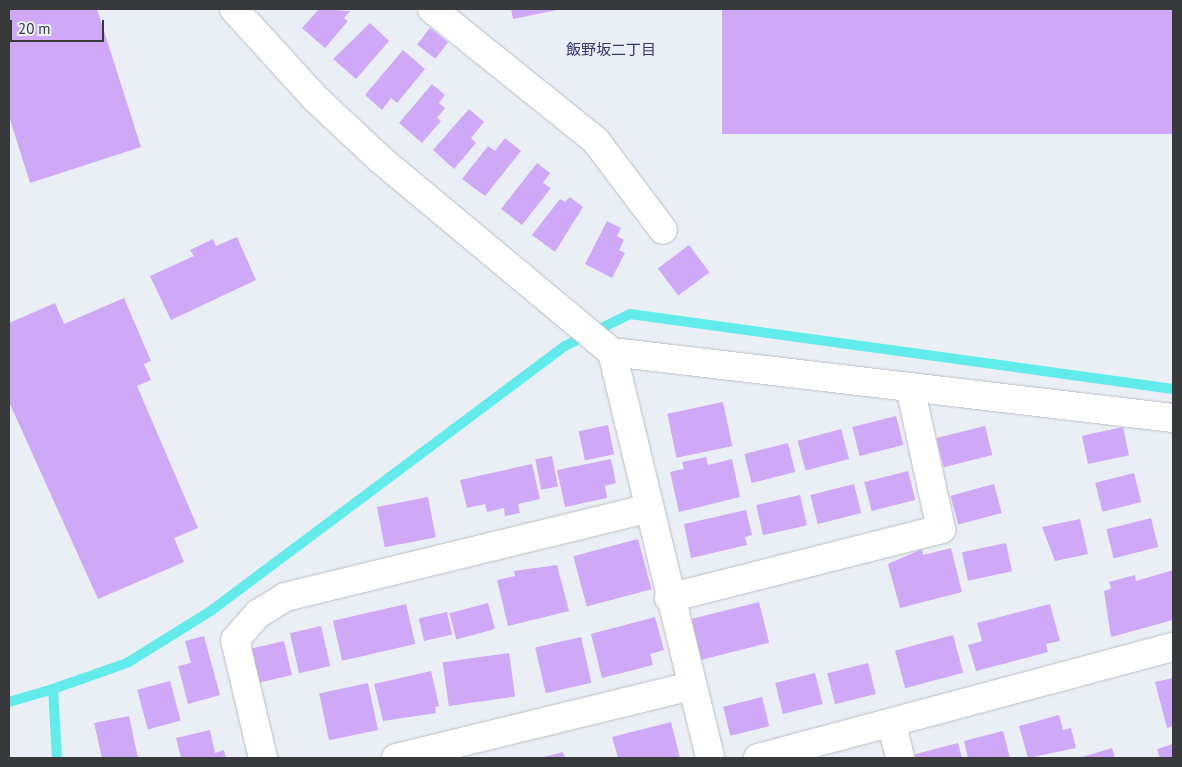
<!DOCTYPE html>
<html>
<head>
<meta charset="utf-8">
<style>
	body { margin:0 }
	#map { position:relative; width:1182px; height:767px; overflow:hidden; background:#eaeff5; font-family:"PT Sans","Noto Sans JP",sans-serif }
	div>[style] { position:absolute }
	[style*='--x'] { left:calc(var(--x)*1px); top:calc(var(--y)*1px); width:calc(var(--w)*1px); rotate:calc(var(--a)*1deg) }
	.stream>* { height:10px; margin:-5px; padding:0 5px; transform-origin:5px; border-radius:5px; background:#62ebeb }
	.building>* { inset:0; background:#d0a8f8; transform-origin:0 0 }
	.roads { filter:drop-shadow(0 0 1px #b9bdc3) drop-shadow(0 0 1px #b9bdc3) }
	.minor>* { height:28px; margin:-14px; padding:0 14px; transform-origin:14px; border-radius:14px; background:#fff }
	span { translate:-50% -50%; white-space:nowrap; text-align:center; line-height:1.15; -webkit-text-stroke:4px #eaeff5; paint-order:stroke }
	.neighbourhood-label { font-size:15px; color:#37336f }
	.frame { position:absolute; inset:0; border:10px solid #37393b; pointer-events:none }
	.scale { position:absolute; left:10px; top:20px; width:94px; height:22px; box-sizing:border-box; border:2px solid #37393b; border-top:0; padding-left:6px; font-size:15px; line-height:18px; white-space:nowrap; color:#37393b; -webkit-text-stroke:4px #eaeff5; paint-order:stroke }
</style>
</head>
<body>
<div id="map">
	<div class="stream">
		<i style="--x:9;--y:702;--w:46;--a:-16.5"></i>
		<i style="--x:57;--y:758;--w:69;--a:-93.3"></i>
		<i style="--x:53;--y:689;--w:78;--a:-19.4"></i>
		<i style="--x:127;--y:663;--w:100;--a:-31.9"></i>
		<i style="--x:212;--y:610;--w:441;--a:-36.8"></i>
		<i style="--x:565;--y:346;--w:72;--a:-26.2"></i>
		<i style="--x:630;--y:314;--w:548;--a:7.86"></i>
	</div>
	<div class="building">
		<i style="clip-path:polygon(9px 9px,97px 9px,141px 147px,30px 183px,9px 116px)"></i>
		<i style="clip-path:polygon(319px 9px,350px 11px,344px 18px,348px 21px,325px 48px,302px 28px)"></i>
		<i style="clip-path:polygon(511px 9px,557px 9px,557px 10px,513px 19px)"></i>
		<i style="left:722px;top:9px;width:451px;height:125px"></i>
		<i style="clip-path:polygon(370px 23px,389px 41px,356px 79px,333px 59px)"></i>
		<i style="left:430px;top:28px;width:23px;height:21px;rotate:38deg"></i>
		<i style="clip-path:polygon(403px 50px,425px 69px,397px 103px,391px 98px,382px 110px,365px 95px)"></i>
		<i style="clip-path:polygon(432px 84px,445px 95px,439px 103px,445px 108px,437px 118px,441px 121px,422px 143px,399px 123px)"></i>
		<i style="clip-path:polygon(469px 109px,484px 122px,471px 138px,476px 143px,454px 169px,433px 150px)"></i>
		<i style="clip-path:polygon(505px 138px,521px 151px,485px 196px,462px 179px,488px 146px,495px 151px)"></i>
		<i style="clip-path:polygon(537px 163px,550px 173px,543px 183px,551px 188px,522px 225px,501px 209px)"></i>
		<i style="clip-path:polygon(570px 197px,583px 207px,555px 252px,532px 235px,560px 199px,565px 202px)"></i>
		<i style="clip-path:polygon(607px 221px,621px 228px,617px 236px,624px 240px,619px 250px,625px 253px,612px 278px,585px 264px)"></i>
		<i style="clip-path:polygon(237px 237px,256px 280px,171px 320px,150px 276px,194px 256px,190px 250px,213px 239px,216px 246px)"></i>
		<i style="left:689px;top:245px;width:34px;height:39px;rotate:53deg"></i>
		<i style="clip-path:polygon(124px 298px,151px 361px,144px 364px,151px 380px,137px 386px,198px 528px,174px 538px,184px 562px,98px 599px,9px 402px,9px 323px,55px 303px,64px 324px)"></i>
		<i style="left:723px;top:402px;width:45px;height:57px;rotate:78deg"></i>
		<i style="left:896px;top:416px;width:30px;height:45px;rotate:76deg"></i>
		<i style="left:608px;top:425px;width:30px;height:30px;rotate:78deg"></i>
		<i style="left:985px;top:426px;width:30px;height:50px;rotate:76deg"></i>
		<i style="left:1123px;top:427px;width:29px;height:42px;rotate:78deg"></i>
		<i style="left:841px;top:429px;width:31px;height:45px;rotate:75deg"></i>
		<i style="left:788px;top:443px;width:30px;height:45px;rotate:76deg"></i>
		<i style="left:552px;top:456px;width:31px;height:17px;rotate:79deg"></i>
		<i style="clip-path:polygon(706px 457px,708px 465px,732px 459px,740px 497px,679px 512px,670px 472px,684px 469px,682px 462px)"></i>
		<i style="clip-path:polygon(611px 459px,616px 483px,605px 486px,607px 498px,565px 507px,557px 470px)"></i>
		<i style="clip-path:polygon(532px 464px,540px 499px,518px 504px,520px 513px,505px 516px,504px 508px,487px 512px,485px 504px,467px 508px,460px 480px)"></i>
		<i style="left:908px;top:471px;width:30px;height:45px;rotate:76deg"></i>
		<i style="left:1134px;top:473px;width:30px;height:40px;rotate:76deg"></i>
		<i style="left:854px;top:484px;width:30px;height:45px;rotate:76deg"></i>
		<i style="left:994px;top:484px;width:30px;height:45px;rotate:75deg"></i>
		<i style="left:800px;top:495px;width:31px;height:45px;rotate:77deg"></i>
		<i style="left:428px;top:497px;width:41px;height:52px;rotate:79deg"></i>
		<i style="clip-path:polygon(746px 510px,752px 535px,745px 537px,747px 545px,691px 558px,684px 524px)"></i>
		<i style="left:1151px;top:518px;width:30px;height:46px;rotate:76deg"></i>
		<i style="clip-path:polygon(1080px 519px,1088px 554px,1055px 561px,1042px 527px)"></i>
		<i style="left:638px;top:539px;width:52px;height:67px;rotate:75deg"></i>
		<i style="left:1006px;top:543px;width:29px;height:45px;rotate:78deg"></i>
		<i style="clip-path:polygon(951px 548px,962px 592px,900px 608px,888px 564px,922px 549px,923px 555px)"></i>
		<i style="clip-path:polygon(557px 565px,569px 611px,508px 626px,497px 580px,515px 576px,514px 571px)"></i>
		<i style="clip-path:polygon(1173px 570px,1173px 620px,1111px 637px,1104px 591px,1111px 589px,1109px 582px,1135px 575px,1136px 581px)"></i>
		<i style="left:759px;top:602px;width:42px;height:77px;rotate:76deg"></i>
		<i style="left:488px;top:603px;width:27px;height:40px;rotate:75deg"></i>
		<i style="left:406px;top:604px;width:41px;height:75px;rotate:77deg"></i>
		<i style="clip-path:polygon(1050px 604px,1060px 641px,1046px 644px,1048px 652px,976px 671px,968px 645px,982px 641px,977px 623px)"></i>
		<i style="left:447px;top:612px;width:23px;height:29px;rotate:77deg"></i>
		<i style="clip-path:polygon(655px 617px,664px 650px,650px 654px,653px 665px,602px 678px,591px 634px)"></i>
		<i style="left:321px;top:626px;width:41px;height:32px;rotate:77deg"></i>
		<i style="left:953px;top:635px;width:39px;height:60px;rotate:75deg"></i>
		<i style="clip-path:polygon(204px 636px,220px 695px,188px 704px,178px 666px,191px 663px,185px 641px)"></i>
		<i style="left:581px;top:637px;width:47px;height:47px;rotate:77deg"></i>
		<i style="left:284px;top:641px;width:35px;height:34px;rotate:77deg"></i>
		<i style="left:509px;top:653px;width:44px;height:67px;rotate:82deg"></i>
		<i style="left:868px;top:663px;width:32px;height:42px;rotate:76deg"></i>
		<i style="clip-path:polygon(431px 671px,439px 706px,435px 707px,436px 713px,383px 721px,374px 684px)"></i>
		<i style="left:815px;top:673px;width:32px;height:41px;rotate:76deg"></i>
		<i style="clip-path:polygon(1173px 678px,1173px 726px,1167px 728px,1155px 682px)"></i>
		<i style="left:170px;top:681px;width:41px;height:34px;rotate:75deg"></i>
		<i style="left:368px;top:683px;width:48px;height:50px;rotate:78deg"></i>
		<i style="left:762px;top:697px;width:30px;height:40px;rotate:76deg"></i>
		<i style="clip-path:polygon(1059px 715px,1063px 730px,1071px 728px,1076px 748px,1028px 758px,1019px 726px)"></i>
		<i style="clip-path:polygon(129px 716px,138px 758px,102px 758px,94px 723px)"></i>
		<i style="clip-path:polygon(671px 722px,680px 758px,618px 758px,612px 737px)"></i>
		<i style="clip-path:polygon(210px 730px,215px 753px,224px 750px,226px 758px,181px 758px,176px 738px)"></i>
		<i style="clip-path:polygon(1003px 731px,1010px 758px,968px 758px,964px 741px)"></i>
		<i style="clip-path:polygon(958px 743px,962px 758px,913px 758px,912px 755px)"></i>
		<i style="clip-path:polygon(1173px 744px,1173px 758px,1160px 758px,1157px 749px)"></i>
		<i style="clip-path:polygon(1112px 748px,1115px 758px,1079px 758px)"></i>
		<i style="clip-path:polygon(563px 752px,565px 758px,540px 758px)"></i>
	</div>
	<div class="roads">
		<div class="minor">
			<i style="--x:234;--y:9;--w:119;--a:47.7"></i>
			<i style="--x:314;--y:97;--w:91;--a:43.2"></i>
			<i style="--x:380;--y:159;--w:302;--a:39.8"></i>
			<i style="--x:612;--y:352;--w:565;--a:6.71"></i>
			<i style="--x:432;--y:9;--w:211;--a:38.8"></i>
			<i style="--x:596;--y:141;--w:111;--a:53"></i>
			<i style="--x:612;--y:352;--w:418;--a:76.4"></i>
			<i style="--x:669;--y:598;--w:281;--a:-14.2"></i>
			<i style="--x:941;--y:529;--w:145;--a:-102.3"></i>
			<i style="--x:892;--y:725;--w:34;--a:76"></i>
			<i style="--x:263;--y:758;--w:121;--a:-103.3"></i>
			<i style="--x:235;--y:640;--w:35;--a:-49"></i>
			<i style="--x:258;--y:614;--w:32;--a:-32"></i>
			<i style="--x:285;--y:597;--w:373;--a:-13.7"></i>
			<i style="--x:396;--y:758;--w:304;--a:-13.7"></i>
			<i style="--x:758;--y:758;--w:430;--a:-15"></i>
		</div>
	</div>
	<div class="neighbourhood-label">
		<span style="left:611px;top:50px">飯野坂二丁目</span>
	</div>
	<div class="frame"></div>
	<div class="scale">20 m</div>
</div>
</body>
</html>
